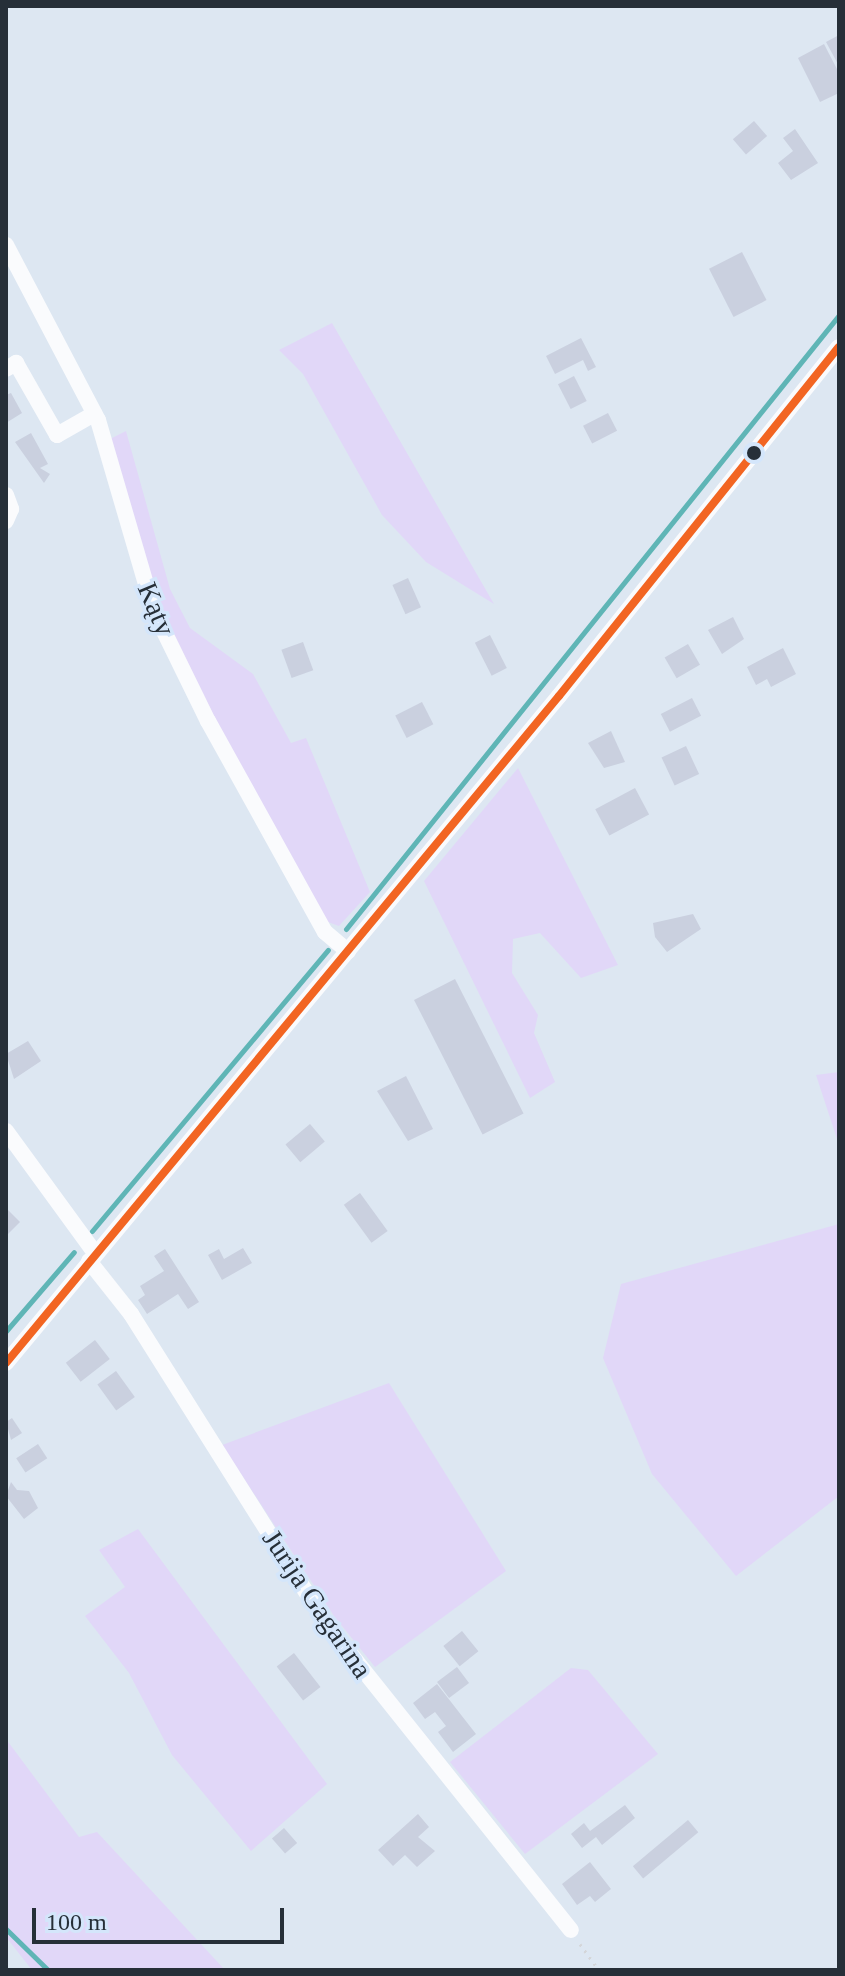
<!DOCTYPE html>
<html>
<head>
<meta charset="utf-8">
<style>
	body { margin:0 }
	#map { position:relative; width:845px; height:1976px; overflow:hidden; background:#dde7f2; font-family:Georgia,serif }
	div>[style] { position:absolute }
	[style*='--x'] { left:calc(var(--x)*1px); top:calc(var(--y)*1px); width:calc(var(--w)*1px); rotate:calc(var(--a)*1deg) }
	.green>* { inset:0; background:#e1d7f8 }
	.stream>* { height:5px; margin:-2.5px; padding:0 2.5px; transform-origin:2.5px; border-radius:2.5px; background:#5fb5b6 }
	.building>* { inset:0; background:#cad0df; transform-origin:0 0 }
	.path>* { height:3px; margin-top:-1.5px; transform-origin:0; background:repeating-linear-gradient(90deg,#d4d6d9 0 2px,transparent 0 8px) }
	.minor>* { height:16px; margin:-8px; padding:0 8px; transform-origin:8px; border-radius:8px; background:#fafbfd }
	.bus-1>* { height:8px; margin:-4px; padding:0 4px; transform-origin:4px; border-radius:4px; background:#f26522 }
	.dots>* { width:22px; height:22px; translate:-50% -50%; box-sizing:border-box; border:4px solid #d4e6fb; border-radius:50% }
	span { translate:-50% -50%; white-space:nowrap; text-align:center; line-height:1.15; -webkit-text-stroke:7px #d4e6fb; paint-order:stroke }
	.street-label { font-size:28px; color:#262f38 }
	.frame { position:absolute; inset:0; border:8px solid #262f38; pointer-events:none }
	.scale { position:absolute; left:32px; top:1908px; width:252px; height:36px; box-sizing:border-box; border:4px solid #262f38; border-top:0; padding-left:10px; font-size:24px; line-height:28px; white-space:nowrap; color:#262f38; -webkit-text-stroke:6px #d4e6fb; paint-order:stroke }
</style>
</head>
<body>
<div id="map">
	<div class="green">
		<i style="clip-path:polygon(332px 323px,494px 604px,426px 562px,382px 515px,303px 374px,279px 350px)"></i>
		<i style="clip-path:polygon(126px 431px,170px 589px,190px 628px,253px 674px,291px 743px,306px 738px,370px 892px,339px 926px,325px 921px,230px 751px,153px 591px,110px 439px)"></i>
		<i style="clip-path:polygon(518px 768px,618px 965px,581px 978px,540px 933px,513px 939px,512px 973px,538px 1015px,534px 1033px,555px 1082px,530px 1098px,424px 881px)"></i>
		<i style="clip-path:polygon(839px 1072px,839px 1145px,816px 1075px)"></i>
		<i style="clip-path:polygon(839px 1224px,839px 1496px,736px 1576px,652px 1474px,603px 1358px,621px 1284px)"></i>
		<i style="clip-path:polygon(389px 1383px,506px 1571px,375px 1667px,334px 1616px,222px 1445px)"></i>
		<i style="clip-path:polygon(138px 1529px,327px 1784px,251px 1851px,172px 1755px,129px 1673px,85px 1616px,125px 1587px,99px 1550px)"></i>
		<i style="clip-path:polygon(571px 1668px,588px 1670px,658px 1754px,525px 1854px,450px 1762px)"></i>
		<i style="clip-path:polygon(6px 1739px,79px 1837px,97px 1832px,225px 1970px,32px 1970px,6px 1937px)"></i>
	</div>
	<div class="stream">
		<i style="--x:346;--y:929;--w:787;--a:-51.24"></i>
		<i style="--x:92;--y:1231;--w:367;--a:-50"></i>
		<i style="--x:6;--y:1331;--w:104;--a:-49.3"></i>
		<i style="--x:6;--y:1929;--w:59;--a:44.3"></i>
	</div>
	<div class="building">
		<i style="clip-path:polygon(839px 35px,839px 66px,826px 42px)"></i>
		<i style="clip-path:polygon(824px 44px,839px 73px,839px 93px,820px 102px,798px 58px)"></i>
		<i style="left:754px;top:121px;width:20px;height:28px;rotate:49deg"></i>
		<i style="clip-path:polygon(795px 129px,818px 163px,791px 180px,778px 163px,793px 151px,783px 138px)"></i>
		<i style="left:742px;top:252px;width:54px;height:37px;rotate:63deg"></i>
		<i style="clip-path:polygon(581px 338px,596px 367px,588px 371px,583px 360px,555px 374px,546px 356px)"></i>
		<i style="left:574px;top:376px;width:28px;height:18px;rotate:63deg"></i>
		<i style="clip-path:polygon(11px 393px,22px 413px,6px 423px,6px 395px)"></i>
		<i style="left:608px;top:413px;width:20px;height:28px;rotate:63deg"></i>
		<i style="clip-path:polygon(31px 433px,48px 464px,40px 468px,50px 474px,44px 483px,15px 442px)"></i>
		<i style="left:408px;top:578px;width:32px;height:17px;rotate:66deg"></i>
		<i style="clip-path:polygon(733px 617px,744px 639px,722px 654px,708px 630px)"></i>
		<i style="left:490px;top:635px;width:37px;height:17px;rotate:63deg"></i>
		<i style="left:303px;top:642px;width:30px;height:23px;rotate:70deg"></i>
		<i style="left:688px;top:644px;width:24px;height:27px;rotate:60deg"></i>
		<i style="clip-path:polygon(783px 648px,796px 674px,771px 687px,767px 679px,756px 685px,747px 667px)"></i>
		<i style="left:692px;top:698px;width:20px;height:35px;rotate:63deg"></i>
		<i style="left:422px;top:702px;width:25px;height:30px;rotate:63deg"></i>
		<i style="clip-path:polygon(611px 731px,625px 762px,604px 768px,588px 743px)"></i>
		<i style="left:686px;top:746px;width:31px;height:27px;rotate:65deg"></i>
		<i style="left:635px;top:788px;width:30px;height:45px;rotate:62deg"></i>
		<i style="clip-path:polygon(693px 914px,701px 929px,667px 952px,655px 937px,653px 923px)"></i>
		<i style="left:455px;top:979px;width:151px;height:46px;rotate:63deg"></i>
		<i style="clip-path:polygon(28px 1041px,41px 1061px,14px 1079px,6px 1054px)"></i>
		<i style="clip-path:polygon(406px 1076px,433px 1129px,408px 1141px,377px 1091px)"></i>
		<i style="left:310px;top:1124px;width:23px;height:32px;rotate:50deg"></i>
		<i style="left:360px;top:1193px;width:47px;height:20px;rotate:54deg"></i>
		<i style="clip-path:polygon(6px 1208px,20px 1222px,6px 1236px)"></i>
		<i style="clip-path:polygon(243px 1248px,252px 1263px,222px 1280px,208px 1255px,219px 1249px,224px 1259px)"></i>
		<i style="clip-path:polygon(165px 1249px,199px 1302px,188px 1309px,178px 1294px,147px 1314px,138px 1300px,145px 1295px,140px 1286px,164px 1271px,154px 1256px)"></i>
		<i style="left:95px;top:1340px;width:24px;height:37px;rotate:52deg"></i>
		<i style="left:116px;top:1371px;width:32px;height:23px;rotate:54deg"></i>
		<i style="clip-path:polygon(12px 1418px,22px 1433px,11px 1440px,6px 1422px)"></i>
		<i style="left:38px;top:1444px;width:17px;height:26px;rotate:57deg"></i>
		<i style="clip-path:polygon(11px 1482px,17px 1490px,29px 1491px,38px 1508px,24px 1519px,6px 1496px)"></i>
		<i style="left:462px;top:1631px;width:26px;height:24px;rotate:51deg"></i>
		<i style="left:294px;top:1653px;width:43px;height:22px;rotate:52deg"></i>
		<i style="left:457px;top:1667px;width:20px;height:25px;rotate:53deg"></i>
		<i style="clip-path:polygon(437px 1684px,476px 1734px,453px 1752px,438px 1732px,446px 1726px,435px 1712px,425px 1719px,413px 1703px)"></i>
		<i style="clip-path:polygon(625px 1805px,635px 1818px,602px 1845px,596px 1837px,582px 1848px,571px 1834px,584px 1823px,590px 1831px)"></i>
		<i style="clip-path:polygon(418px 1814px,429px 1827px,418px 1837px,435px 1851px,417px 1867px,405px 1855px,393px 1866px,378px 1850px)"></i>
		<i style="left:688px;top:1820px;width:16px;height:72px;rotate:50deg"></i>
		<i style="left:284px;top:1828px;width:20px;height:16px;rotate:49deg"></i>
		<i style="clip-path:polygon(590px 1862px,611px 1889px,595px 1902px,590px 1896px,577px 1905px,562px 1884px)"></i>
	</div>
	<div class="path">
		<i style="--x:580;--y:1944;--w:32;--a:54"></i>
	</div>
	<div class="minor">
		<i style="--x:6;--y:245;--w:198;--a:62.3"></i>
		<i style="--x:98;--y:420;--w:199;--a:73.7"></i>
		<i style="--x:154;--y:611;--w:123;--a:63.9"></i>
		<i style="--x:208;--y:721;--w:241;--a:61"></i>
		<i style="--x:325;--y:932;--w:30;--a:40"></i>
		<i style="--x:6;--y:369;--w:12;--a:-31"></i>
		<i style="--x:16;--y:363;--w:83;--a:60.3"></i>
		<i style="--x:57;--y:435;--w:43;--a:-29.6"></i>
		<i style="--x:6;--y:495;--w:15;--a:70"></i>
		<i style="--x:11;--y:509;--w:13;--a:113"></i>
		<i style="--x:6;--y:1131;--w:151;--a:53.9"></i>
		<i style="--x:89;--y:1261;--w:68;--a:51.6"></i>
		<i style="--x:131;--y:1314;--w:364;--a:57.8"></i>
		<i style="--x:325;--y:1622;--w:394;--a:51.4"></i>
		<i style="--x:6;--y:1363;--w:866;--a:-50.34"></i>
		<i style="--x:559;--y:696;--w:447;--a:-51.3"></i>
	</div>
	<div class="bus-1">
		<i style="--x:6;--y:1363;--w:866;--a:-50.34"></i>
		<i style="--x:559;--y:696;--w:447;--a:-51.3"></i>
	</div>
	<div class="dots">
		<i style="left:754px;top:453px;background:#262f38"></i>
	</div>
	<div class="street-label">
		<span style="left:156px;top:609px;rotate:67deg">Kąty</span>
		<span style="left:317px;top:1604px;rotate:56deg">Jurija Gagarina</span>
	</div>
	<div class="frame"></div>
	<div class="scale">100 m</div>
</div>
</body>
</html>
